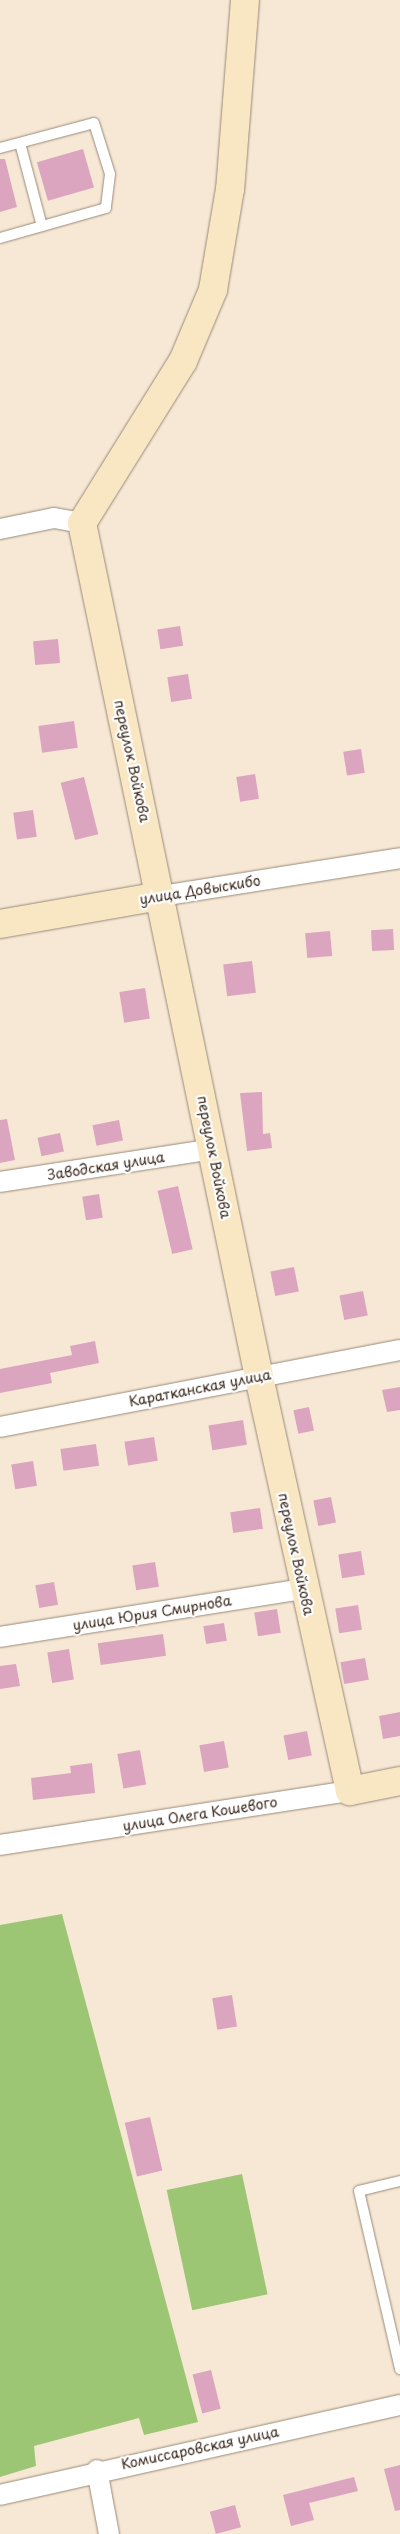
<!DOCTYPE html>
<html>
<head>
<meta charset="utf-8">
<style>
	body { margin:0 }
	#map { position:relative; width:400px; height:2534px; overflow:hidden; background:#f7e8d5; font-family:"Playpen Sans",sans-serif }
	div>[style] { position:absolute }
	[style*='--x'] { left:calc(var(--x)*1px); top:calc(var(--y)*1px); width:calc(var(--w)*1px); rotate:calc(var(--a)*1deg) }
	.green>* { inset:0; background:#9cc673; transform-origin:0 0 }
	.building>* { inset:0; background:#dba5c0; transform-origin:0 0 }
	.roads { filter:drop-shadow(0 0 1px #99897a) drop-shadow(0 0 1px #99897a) }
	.lane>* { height:10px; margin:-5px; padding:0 5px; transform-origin:5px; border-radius:5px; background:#fff }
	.street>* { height:20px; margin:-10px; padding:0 10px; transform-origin:10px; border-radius:10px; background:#fff }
	.secondary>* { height:28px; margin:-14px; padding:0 14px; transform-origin:14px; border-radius:14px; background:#f9e7c3 }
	span { translate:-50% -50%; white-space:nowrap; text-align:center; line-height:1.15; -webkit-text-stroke:4.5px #fff; paint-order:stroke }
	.street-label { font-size:14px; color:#3b2a1e }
</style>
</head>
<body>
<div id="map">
	<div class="green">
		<i style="clip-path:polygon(62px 1914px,198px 2422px,144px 2435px,139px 2418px,34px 2446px,36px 2466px,0 2477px,0 1925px)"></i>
		<i style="left:242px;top:2174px;width:123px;height:77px;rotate:78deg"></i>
	</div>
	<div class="building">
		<i style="left:83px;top:149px;width:40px;height:48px;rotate:74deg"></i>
		<i style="clip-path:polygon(0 159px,5px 159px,17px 207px,0 212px)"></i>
		<i style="left:180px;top:626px;width:20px;height:23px;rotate:81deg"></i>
		<i style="left:58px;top:639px;width:24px;height:25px;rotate:85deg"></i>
		<i style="left:188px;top:674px;width:25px;height:21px;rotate:81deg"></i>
		<i style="left:74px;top:721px;width:27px;height:36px;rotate:82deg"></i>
		<i style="left:361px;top:749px;width:24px;height:18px;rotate:81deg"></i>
		<i style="left:255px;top:774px;width:25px;height:19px;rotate:81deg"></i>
		<i style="left:84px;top:777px;width:59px;height:24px;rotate:76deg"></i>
		<i style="left:33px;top:810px;width:27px;height:20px;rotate:82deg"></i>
		<i style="left:393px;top:929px;width:21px;height:22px;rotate:87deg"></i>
		<i style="left:330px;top:931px;width:25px;height:25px;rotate:85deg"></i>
		<i style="left:252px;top:961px;width:32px;height:29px;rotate:83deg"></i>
		<i style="left:145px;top:988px;width:31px;height:26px;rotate:81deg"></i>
		<i style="clip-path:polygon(262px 1092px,263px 1134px,270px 1133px,272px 1148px,247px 1151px,240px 1093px)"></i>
		<i style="clip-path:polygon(7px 1119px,15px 1160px,0 1163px,0 1120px)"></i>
		<i style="left:119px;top:1120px;width:21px;height:27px;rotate:79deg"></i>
		<i style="left:60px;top:1133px;width:19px;height:23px;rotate:78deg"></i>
		<i style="left:178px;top:1186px;width:65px;height:21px;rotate:77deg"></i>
		<i style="left:99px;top:1194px;width:24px;height:17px;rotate:81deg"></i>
		<i style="left:294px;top:1267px;width:25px;height:24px;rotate:79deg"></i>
		<i style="left:363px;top:1291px;width:25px;height:24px;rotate:79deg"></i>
		<i style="clip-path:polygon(95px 1341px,99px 1363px,50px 1373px,52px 1383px,0 1393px,0 1369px,72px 1355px,70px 1346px)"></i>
		<i style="clip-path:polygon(400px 1387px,400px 1410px,387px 1412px,382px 1390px)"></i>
		<i style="left:309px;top:1407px;width:24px;height:16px;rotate:78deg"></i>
		<i style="left:243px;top:1420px;width:25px;height:35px;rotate:81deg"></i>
		<i style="left:154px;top:1437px;width:24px;height:30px;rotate:81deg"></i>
		<i style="left:96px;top:1444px;width:22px;height:36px;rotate:82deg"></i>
		<i style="left:33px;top:1461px;width:25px;height:22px;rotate:81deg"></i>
		<i style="left:331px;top:1497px;width:26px;height:18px;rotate:79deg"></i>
		<i style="left:260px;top:1508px;width:21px;height:30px;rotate:82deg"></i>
		<i style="left:361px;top:1551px;width:24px;height:23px;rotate:81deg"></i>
		<i style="left:155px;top:1562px;width:25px;height:23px;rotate:81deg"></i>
		<i style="left:54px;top:1582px;width:23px;height:19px;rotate:80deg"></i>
		<i style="left:358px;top:1605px;width:25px;height:23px;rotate:81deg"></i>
		<i style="left:277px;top:1609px;width:24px;height:23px;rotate:81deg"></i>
		<i style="left:224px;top:1623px;width:18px;height:21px;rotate:81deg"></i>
		<i style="left:163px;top:1634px;width:22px;height:66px;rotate:82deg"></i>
		<i style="left:69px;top:1649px;width:31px;height:22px;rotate:81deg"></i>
		<i style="left:365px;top:1658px;width:22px;height:25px;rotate:80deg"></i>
		<i style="clip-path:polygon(16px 1664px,20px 1686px,0 1689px,0 1666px)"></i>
		<i style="clip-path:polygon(400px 1712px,400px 1736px,383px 1739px,379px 1716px)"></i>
		<i style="left:307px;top:1731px;width:25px;height:24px;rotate:79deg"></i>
		<i style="left:224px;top:1741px;width:27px;height:25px;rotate:80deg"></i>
		<i style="left:140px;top:1750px;width:35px;height:23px;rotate:80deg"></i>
		<i style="clip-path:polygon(92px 1763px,95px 1793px,33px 1800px,31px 1778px,71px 1773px,70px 1766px)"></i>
		<i style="left:232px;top:1995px;width:32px;height:20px;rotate:81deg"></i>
		<i style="left:150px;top:2117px;width:55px;height:26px;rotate:77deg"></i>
		<i style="left:211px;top:2370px;width:40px;height:19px;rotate:76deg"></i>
		<i style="clip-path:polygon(400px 2465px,400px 2510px,395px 2511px,384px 2469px)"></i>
		<i style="clip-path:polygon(354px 2477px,358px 2491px,309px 2503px,314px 2520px,291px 2526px,283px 2495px)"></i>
		<i style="left:235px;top:2505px;width:23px;height:26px;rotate:75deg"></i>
	</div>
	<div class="roads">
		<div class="lane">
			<i style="--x:20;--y:143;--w:86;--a:75.2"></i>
			<i style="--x:0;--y:148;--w:97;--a:-14.9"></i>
			<i style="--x:94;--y:123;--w:53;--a:72.6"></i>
			<i style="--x:110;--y:174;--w:34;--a:97"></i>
			<i style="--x:106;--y:208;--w:110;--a:164.2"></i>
			<i style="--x:400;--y:2181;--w:42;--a:166.3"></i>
			<i style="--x:359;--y:2191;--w:183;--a:77"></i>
		</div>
		<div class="street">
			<i style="--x:0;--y:529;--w:55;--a:-11.5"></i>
			<i style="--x:54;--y:518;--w:28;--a:10"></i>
			<i style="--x:161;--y:896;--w:242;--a:-9"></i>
			<i style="--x:0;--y:1182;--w:215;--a:-8.8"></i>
			<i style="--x:0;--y:1427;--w:407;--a:-10.9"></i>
			<i style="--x:0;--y:1637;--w:307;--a:-9"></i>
			<i style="--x:0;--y:1845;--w:354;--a:-8.8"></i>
			<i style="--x:97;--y:2470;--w:65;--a:79.4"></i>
			<i style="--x:0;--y:2495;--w:410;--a:-12.7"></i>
		</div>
		<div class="secondary">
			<i style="--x:245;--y:0;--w:190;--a:94.5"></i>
			<i style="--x:230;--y:189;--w:102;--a:99.6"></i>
			<i style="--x:213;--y:290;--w:77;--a:112.9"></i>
			<i style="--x:183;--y:361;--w:191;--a:121.9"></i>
			<i style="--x:82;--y:523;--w:872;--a:78.29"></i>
			<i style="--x:259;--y:1377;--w:424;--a:77.6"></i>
			<i style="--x:350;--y:1791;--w:51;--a:-11.3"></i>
			<i style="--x:0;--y:924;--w:163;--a:-9.9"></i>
		</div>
	</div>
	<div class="street-label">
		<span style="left:132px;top:761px;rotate:78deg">переулок Войкова</span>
		<span style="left:200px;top:890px;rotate:-9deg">улица Довыскибо</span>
		<span style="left:214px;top:1157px;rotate:79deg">переулок Войкова</span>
		<span style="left:106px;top:1166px;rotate:-9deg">Заводская улица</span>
		<span style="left:200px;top:1388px;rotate:-11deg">Каратканская улица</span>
		<span style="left:296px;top:1554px;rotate:78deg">переулок Войкова</span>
		<span style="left:152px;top:1613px;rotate:-9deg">улица Юрия Смирнова</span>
		<span style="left:200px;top:1814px;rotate:-9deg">улица Олега Кошевого</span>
		<span style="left:200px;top:2448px;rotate:-12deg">Комиссаровская улица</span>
	</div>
</div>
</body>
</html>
